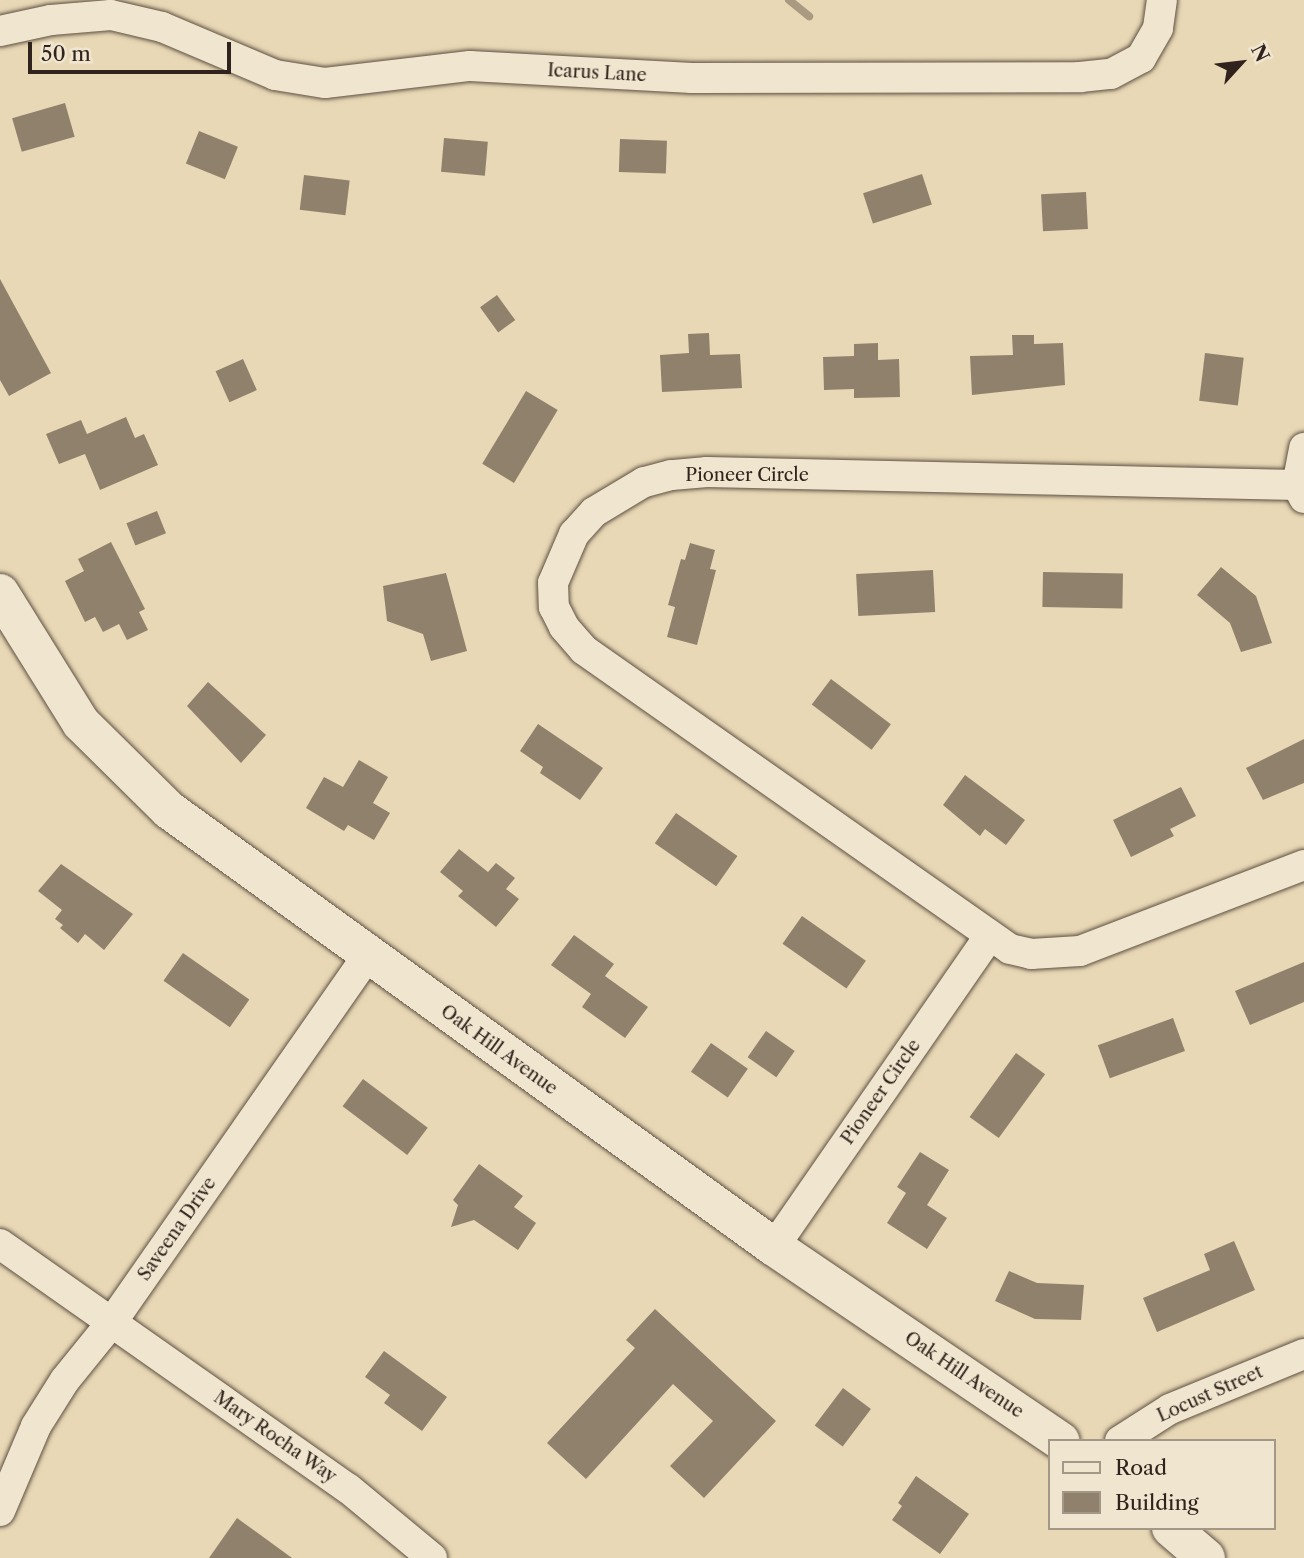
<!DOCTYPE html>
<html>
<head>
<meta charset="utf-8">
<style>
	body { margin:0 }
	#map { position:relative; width:1304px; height:1558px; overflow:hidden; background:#e8d8b5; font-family:"Libre Caslon Text",serif }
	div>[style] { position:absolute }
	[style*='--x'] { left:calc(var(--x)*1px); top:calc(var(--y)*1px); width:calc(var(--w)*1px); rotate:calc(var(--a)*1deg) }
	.stream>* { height:8px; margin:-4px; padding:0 4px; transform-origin:4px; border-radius:4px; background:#a99a81 }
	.building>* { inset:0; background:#90816c; transform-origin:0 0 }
	.roads { filter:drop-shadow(0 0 2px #5e5043) drop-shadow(0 0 2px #5e5043) }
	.street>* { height:30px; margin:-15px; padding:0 15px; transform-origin:15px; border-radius:15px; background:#f0e6cf }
	.secondary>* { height:38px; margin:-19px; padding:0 19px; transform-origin:19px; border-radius:19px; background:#f0e6cf }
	span { translate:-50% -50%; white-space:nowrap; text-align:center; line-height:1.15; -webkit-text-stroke:5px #f0e6cf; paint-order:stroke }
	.street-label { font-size:18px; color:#30231d }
	.legend { position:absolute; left:1048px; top:1439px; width:228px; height:91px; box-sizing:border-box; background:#f0e6cf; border:2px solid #a39888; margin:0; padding:9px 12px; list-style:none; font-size:21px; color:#30231d }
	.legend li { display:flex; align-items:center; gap:14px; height:35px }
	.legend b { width:35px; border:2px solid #a39888 }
	.north { position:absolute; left:1206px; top:28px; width:70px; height:70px; -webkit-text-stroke:5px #f0e6cf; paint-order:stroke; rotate:63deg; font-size:19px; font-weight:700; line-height:28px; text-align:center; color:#30231d }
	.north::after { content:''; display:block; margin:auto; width:24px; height:32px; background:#30231d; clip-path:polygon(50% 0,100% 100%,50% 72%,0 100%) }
	.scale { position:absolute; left:28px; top:42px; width:203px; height:32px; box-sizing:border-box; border:4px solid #30231d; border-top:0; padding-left:9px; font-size:21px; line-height:24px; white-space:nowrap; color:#30231d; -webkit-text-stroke:5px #f0e6cf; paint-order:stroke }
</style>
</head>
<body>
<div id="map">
	<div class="stream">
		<i style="--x:789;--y:0;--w:26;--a:39"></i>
	</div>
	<div class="building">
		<i style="left:65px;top:103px;width:35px;height:55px;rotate:74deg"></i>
		<i style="left:199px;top:131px;width:42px;height:35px;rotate:22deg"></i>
		<i style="left:444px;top:138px;width:44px;height:34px;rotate:5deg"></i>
		<i style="left:620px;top:139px;width:47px;height:33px;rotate:2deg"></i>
		<i style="left:922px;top:174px;width:32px;height:62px;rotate:72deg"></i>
		<i style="left:304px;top:175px;width:46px;height:35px;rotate:7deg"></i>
		<i style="left:1086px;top:192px;width:37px;height:45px;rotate:87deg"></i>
		<i style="clip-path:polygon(0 279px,51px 373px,9px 396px,0 380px)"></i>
		<i style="left:497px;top:295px;width:31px;height:21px;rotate:54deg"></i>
		<i style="clip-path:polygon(709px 333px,710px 355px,740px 354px,742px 388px,662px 392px,660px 355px,689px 353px,688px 334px)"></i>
		<i style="clip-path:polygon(1012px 335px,1034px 335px,1034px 344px,1063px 343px,1065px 385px,972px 395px,970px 356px,1013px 355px)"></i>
		<i style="clip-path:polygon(878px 343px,878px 360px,899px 359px,900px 397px,854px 398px,854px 389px,824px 390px,823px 357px,854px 356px,854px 344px)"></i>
		<i style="left:1205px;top:353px;width:39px;height:48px;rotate:7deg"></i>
		<i style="left:243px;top:359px;width:34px;height:30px;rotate:66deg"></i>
		<i style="left:526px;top:391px;width:37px;height:85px;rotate:31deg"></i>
		<i style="clip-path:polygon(126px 417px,135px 438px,144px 434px,158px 465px,100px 490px,85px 454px,59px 464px,46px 434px,81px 420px,87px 434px)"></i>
		<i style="left:157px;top:511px;width:24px;height:33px;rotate:68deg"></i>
		<i style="clip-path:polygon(111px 542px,145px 609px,139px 612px,148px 630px,127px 640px,119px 624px,103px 632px,95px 617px,85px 622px,65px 581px,84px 571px,78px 559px)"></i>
		<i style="clip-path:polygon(690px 543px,715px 550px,710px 569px,716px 570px,697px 645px,667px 637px,675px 607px,668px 605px,681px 559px,685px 560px)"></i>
		<i style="clip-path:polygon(1221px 567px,1256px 596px,1272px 643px,1241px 652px,1230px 623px,1197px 595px)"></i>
		<i style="left:933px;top:570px;width:42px;height:77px;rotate:87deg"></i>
		<i style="left:1043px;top:572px;width:80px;height:35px;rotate:1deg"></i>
		<i style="clip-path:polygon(446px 573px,467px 651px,431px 661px,423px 634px,387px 621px,383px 586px)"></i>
		<i style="left:831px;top:679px;width:75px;height:32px;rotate:37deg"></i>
		<i style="clip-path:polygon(208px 682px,266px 735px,241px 763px,187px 706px)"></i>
		<i style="clip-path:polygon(538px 724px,603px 768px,580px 800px,540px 773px,543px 767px,520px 751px)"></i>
		<i style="clip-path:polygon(1304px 739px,1304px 783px,1263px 800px,1246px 768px)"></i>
		<i style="clip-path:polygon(359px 760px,388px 777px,373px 803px,390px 813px,374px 840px,348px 825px,344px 831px,306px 808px,324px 777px,343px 787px)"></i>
		<i style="clip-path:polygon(965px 775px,1025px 820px,1006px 845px,985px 829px,980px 836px,943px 805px)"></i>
		<i style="clip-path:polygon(1181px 787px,1196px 816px,1170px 829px,1174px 836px,1131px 857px,1113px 820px)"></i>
		<i style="left:676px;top:813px;width:75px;height:37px;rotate:35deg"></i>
		<i style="clip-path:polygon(459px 849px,488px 872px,496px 863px,515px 878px,506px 889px,519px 899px,496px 927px,458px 896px,463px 891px,440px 872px)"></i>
		<i style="clip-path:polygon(61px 864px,133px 914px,104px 950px,85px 934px,78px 943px,60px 928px,63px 925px,55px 919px,62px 910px,38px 891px)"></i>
		<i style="left:802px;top:916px;width:78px;height:34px;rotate:35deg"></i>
		<i style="clip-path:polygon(574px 935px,614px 964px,605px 976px,648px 1007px,625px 1038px,582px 1007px,591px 994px,551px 965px)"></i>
		<i style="left:183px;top:953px;width:81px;height:34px;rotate:35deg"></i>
		<i style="clip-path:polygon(1304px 962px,1304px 1002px,1250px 1025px,1235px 991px)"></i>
		<i style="left:1173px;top:1018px;width:35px;height:80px;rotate:70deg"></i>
		<i style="left:766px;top:1031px;width:35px;height:32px;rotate:35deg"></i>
		<i style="left:711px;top:1043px;width:45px;height:35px;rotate:35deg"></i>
		<i style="left:1016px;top:1053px;width:36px;height:79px;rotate:36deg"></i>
		<i style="left:363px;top:1079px;width:81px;height:34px;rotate:37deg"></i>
		<i style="clip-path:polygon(920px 1152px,949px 1170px,927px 1205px,947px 1218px,927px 1249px,887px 1223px,906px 1193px,897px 1187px)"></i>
		<i style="clip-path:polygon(479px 1164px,523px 1196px,514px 1207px,536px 1223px,518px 1250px,474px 1220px,451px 1227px,458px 1205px,453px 1200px)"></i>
		<i style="clip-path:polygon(1234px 1241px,1255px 1290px,1157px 1332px,1143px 1298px,1210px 1270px,1204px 1254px)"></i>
		<i style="clip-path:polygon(1009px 1271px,1037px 1283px,1084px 1285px,1081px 1320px,1035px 1319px,995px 1301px)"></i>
		<i style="clip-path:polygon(655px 1309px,776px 1421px,704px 1498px,670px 1466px,713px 1421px,673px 1384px,586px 1479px,547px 1443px,635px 1348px,626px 1340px)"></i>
		<i style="clip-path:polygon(384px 1351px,447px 1397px,422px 1431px,384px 1403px,390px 1395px,365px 1377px)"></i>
		<i style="left:843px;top:1388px;width:35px;height:47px;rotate:37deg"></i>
		<i style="clip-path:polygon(916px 1476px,969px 1514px,940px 1554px,892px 1520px,902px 1506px,898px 1503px)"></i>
		<i style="clip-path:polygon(237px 1518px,292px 1558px,209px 1558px)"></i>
	</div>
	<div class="roads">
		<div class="street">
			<i style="--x:0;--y:31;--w:52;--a:-12.2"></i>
			<i style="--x:51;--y:20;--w:60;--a:-4.8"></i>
			<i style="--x:111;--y:15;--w:52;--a:13.2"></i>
			<i style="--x:162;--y:27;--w:123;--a:23"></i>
			<i style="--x:275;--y:75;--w:51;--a:9.1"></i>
			<i style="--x:325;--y:83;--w:146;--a:-6.7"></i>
			<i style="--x:470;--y:66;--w:222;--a:3.1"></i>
			<i style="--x:692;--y:78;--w:388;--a:-0.1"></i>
			<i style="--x:1080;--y:77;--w:31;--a:-6"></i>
			<i style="--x:1111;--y:74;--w:34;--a:-28"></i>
			<i style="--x:1141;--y:58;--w:34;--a:-60"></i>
			<i style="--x:1158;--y:28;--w:28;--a:-82"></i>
			<i style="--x:1297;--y:485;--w:38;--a:-79"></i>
			<i style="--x:1304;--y:498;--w:15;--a:-118"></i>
			<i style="--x:1297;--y:485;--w:590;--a:-178.74"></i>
			<i style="--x:707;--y:472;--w:36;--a:175"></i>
			<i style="--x:671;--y:475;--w:28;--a:165"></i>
			<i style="--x:644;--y:482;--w:58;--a:149"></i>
			<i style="--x:594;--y:512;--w:30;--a:132"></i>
			<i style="--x:574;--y:534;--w:53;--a:113.2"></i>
			<i style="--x:553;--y:583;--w:24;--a:88"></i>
			<i style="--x:554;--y:607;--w:22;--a:63"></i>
			<i style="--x:564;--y:627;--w:30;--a:49"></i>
			<i style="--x:584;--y:650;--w:520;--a:35.06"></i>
			<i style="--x:1010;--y:949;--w:22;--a:13"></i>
			<i style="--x:1031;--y:954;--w:49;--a:-3.5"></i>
			<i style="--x:1080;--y:951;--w:240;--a:-21"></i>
			<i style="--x:0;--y:1244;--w:426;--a:35.1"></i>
			<i style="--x:349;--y:1489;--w:108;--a:39.7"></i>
			<i style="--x:774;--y:1247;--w:377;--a:-55.3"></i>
			<i style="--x:1120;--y:1441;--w:59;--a:-32.6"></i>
			<i style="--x:1170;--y:1409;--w:145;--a:-22.3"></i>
			<i style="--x:0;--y:1511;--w:92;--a:-67"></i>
			<i style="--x:36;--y:1426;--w:54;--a:-57.8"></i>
			<i style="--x:65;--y:1380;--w:75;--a:-51"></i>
			<i style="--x:112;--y:1322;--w:447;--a:-55.1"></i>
		</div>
		<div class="secondary">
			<i style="--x:0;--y:593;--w:153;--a:58.1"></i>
			<i style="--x:81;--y:723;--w:124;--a:44.7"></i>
			<i style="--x:169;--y:810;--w:746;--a:35.84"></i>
			<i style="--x:774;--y:1247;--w:346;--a:34.1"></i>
			<i style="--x:1171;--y:1528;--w:46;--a:40.6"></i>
		</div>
	</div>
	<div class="street-label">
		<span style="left:597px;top:73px;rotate:3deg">Icarus Lane</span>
		<span style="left:747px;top:475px">Pioneer Circle</span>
		<span style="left:499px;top:1050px;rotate:36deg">Oak Hill Avenue</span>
		<span style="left:881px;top:1092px;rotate:-55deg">Pioneer Circle</span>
		<span style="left:177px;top:1229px;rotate:-55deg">Saveena Drive</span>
		<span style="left:964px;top:1375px;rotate:34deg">Oak Hill Avenue</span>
		<span style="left:1210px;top:1394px;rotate:-24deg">Locust Street</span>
		<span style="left:275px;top:1437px;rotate:35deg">Mary Rocha Way</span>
	</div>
	<ul class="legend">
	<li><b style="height:9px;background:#f0e6cf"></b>Road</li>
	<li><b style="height:19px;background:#90816c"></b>Building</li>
	</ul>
	<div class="north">N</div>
	<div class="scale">50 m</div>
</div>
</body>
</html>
